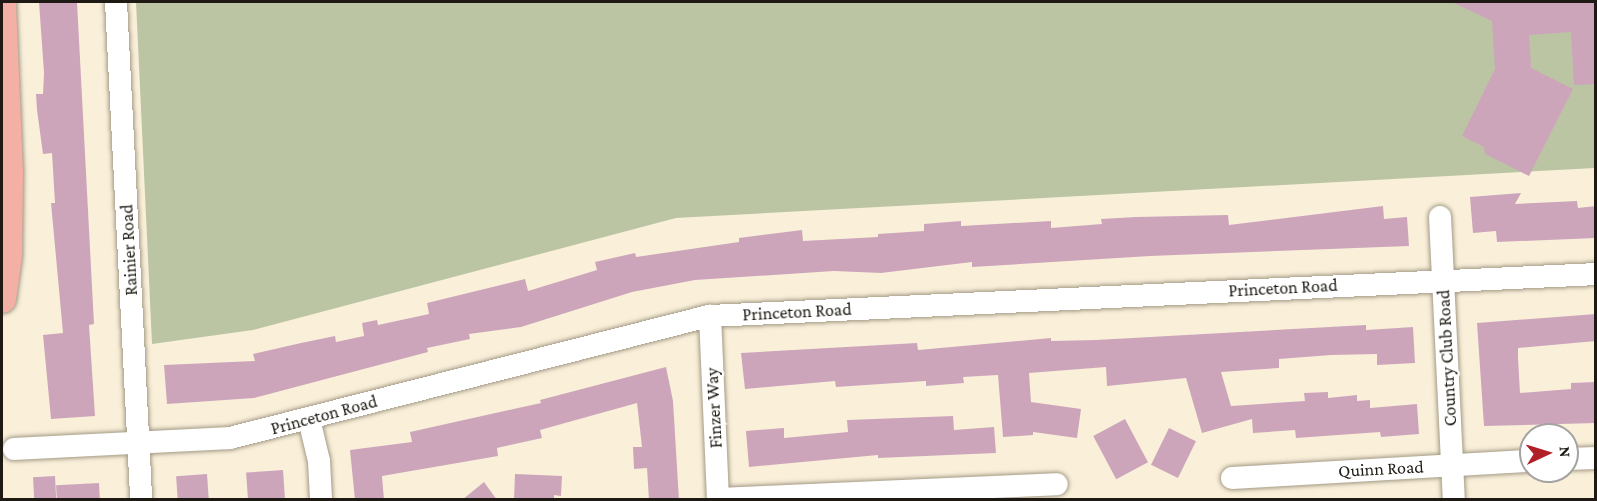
<!DOCTYPE html>
<html>
<head>
<meta charset="utf-8">
<style>
	body { margin:0 }
	#map { position:relative; width:1597px; height:501px; overflow:hidden; background:#faf0da; font-family:"Crimson Pro",serif }
	div>[style] { position:absolute }
	[style*='--x'] { left:calc(var(--x)*1px); top:calc(var(--y)*1px); width:calc(var(--w)*1px); rotate:calc(var(--a)*1deg) }
	.green>* { inset:0; background:#bbc5a4 }
	.building>* { inset:0; background:#cda5bb; transform-origin:0 0 }
	.roads { filter:drop-shadow(0 0 2px #a39a86) drop-shadow(0 0 2px #a39a86) }
	.minor>* { height:22px; margin:-11px; padding:0 11px; transform-origin:11px; border-radius:11px; background:#fff }
	.major>* { height:28px; margin:-14px; padding:0 14px; transform-origin:14px; border-radius:14px; background:#f4b0a5 }
	span { translate:-50% -50%; white-space:nowrap; text-align:center; line-height:1.15; -webkit-text-stroke:5px #fff; paint-order:stroke }
	.street-label { font-size:18px; color:#1e1a13 }
	.frame { position:absolute; inset:0; border:3px solid #1e1a13; pointer-events:none }
	.north { position:absolute; left:1519px; top:423px; width:60px; height:60px; box-sizing:border-box; background:#fff; border:2px solid #a5a3a1; border-radius:50%; rotate:86deg; font-size:16px; font-weight:700; line-height:24px; text-align:center; color:#1e1a13 }
	.north::after { content:''; display:block; margin:auto; width:21px; height:27px; background:#b22027; clip-path:polygon(50% 0,100% 100%,50% 72%,0 100%) }
</style>
</head>
<body>
<div id="map">
	<div class="green">
		<i style="clip-path:polygon(136px 2px,1595px 2px,1595px 168px,676px 218px,253px 330px,152px 344px)"></i>
	</div>
	<div class="building">
		<i style="clip-path:polygon(39px 2px,77px 2px,94px 324px,89px 325px,95px 416px,51px 419px,43px 335px,63px 333px,51px 203px,55px 203px,52px 153px,43px 154px,37px 110px,36px 94px,43px 94px,44px 73px)"></i>
		<i style="clip-path:polygon(1452px 2px,1596px 2px,1596px 84px,1574px 85px,1571px 32px,1529px 35px,1531px 68px,1573px 89px,1529px 176px,1485px 154px,1484px 147px,1462px 136px,1495px 69px,1492px 21px)"></i>
		<i style="clip-path:polygon(1521px 193px,1515px 204px,1577px 201px,1578px 208px,1596px 206px,1596px 238px,1497px 242px,1496px 231px,1473px 233px,1470px 197px)"></i>
		<i style="clip-path:polygon(1383px 206px,1384px 219px,1407px 217px,1409px 246px,1150px 256px,972px 267px,972px 262px,881px 273px,834px 271px,695px 280px,632px 292px,521px 327px,469px 334px,470px 339px,427px 348px,428px 352px,254px 398px,167px 404px,164px 365px,255px 361px,253px 354px,301px 343px,335px 336px,336px 342px,364px 336px,362px 323px,377px 320px,378px 325px,429px 314px,427px 303px,525px 279px,528px 291px,597px 270px,595px 262px,635px 253px,636px 257px,739px 242px,739px 238px,802px 230px,803px 241px,878px 237px,878px 234px,924px 231px,924px 224px,961px 221px,961px 226px,1051px 221px,1051px 228px,1102px 224px,1101px 219px,1136px 217px,1228px 215px,1229px 225px)"></i>
		<i style="clip-path:polygon(1596px 314px,1596px 341px,1518px 348px,1518px 358px,1520px 393px,1571px 389px,1571px 383px,1596px 382px,1596px 423px,1484px 426px,1477px 323px)"></i>
		<i style="clip-path:polygon(1366px 325px,1366px 330px,1413px 327px,1415px 363px,1377px 365px,1377px 354px,1331px 355px,1279px 359px,1279px 368px,1221px 372px,1231px 406px,1305px 401px,1304px 393px,1328px 392px,1328px 398px,1357px 395px,1357px 401px,1370px 400px,1370px 408px,1417px 404px,1419px 434px,1381px 437px,1380px 432px,1296px 438px,1295px 430px,1253px 433px,1252px 419px,1202px 433px,1186px 378px,1107px 386px,1106px 367px,1029px 373px,1031px 402px,1081px 409px,1077px 438px,1033px 432px,1033px 435px,1003px 437px,998px 375px,963px 377px,964px 383px,926px 386px,926px 381px,836px 387px,835px 381px,745px 389px,741px 353px,917px 343px,918px 350px,1051px 338px,1051px 341px,1096px 340px)"></i>
		<i style="clip-path:polygon(666px 367px,673px 401px,679px 500px,649px 500px,647px 468px,634px 469px,633px 447px,642px 447px,637px 403px,540px 430px,542px 438px,497px 448px,498px 456px,382px 476px,384px 500px,355px 500px,350px 450px,412px 442px,410px 432px,541px 403px,540px 400px)"></i>
		<i style="clip-path:polygon(953px 416px,954px 430px,994px 427px,996px 453px,878px 458px,878px 455px,749px 467px,746px 431px,784px 428px,784px 438px,848px 432px,847px 420px)"></i>
		<i style="left:1125px;top:419px;width:49px;height:36px;rotate:62deg"></i>
		<i style="left:1169px;top:428px;width:30px;height:41px;rotate:26deg"></i>
		<i style="left:283px;top:470px;width:30px;height:37px;rotate:86deg"></i>
		<i style="left:207px;top:474px;width:26px;height:31px;rotate:86deg"></i>
		<i style="clip-path:polygon(515px 474px,562px 476px,561px 496px,554px 495px,554px 500px,514px 500px)"></i>
		<i style="left:55px;top:476px;width:22px;height:22px;rotate:87deg"></i>
		<i style="clip-path:polygon(484px 482px,497px 500px,462px 500px)"></i>
		<i style="left:99px;top:483px;width:17px;height:43px;rotate:87deg"></i>
	</div>
	<div class="roads">
		<div class="minor">
			<i style="--x:116;--y:2;--w:499;--a:87.1"></i>
			<i style="--x:1440;--y:217;--w:283;--a:87.2"></i>
			<i style="--x:710;--y:316;--w:184;--a:87.5"></i>
			<i style="--x:309;--y:419;--w:43;--a:76.6"></i>
			<i style="--x:319;--y:461;--w:39;--a:87"></i>
			<i style="--x:14;--y:449;--w:216;--a:-2.9"></i>
			<i style="--x:230;--y:438;--w:495;--a:-14.3"></i>
			<i style="--x:710;--y:316;--w:887;--a:-2.71"></i>
			<i style="--x:1567;--y:459;--w:29;--a:-2"></i>
			<i style="--x:1232;--y:478;--w:299;--a:-3.3"></i>
			<i style="--x:718;--y:499;--w:339;--a:-2.5"></i>
		</div>
		<div class="major">
			<i style="--x:2;--y:299;--w:44;--a:-82.2"></i>
			<i style="--x:8;--y:255;--w:83;--a:-89.3"></i>
			<i style="--x:9;--y:172;--w:170;--a:-92.4"></i>
		</div>
	</div>
	<div class="street-label">
		<span style="left:129px;top:250px;rotate:-93deg">Rainier Road</span>
		<span style="left:1283px;top:288px;rotate:-3deg">Princeton Road</span>
		<span style="left:797px;top:312px;rotate:-3deg">Princeton Road</span>
		<span style="left:1447px;top:358px;rotate:-93deg">Country Club Road</span>
		<span style="left:714px;top:408px;rotate:-93deg">Finzer Way</span>
		<span style="left:324px;top:415px;rotate:-15deg">Princeton Road</span>
		<span style="left:1381px;top:469px;rotate:-3deg">Quinn Road</span>
	</div>
	<div class="frame"></div>
	<div class="north">N</div>
</div>
</body>
</html>
